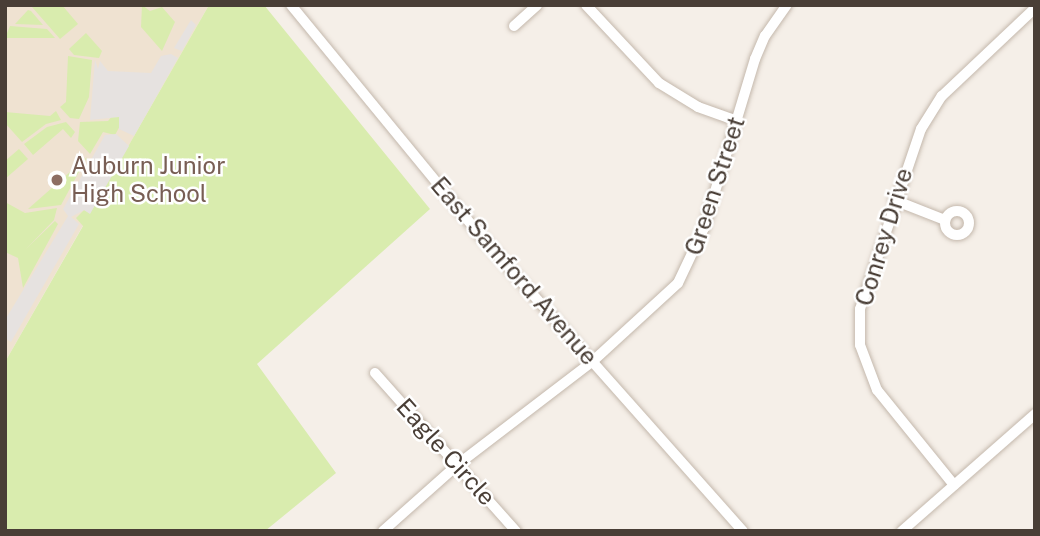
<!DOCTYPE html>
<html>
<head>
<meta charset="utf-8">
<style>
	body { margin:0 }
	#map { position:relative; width:1040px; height:536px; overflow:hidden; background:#f5efe8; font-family:"Public Sans",sans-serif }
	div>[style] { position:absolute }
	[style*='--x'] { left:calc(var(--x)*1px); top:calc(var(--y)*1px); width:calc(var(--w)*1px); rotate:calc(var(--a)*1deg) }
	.education>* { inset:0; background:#efe2d1 }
	.green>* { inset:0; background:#d9ecae }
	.parking>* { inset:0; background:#e6e2e0 }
	.roads { filter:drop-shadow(0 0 2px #c4b8ac) drop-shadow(0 0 2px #c4b8ac) }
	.minor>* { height:10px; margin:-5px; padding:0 5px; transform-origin:5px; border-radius:5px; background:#fff }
	.minor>.ring { margin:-5px; padding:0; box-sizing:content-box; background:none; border:10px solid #fff; border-radius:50% }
	.dots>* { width:19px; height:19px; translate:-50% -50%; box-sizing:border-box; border:4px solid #fff; border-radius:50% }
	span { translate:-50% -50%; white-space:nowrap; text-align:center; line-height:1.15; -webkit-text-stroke:5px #fff; paint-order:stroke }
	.education-label { font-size:24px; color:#785e54 }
	.left { translate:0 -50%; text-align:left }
	.street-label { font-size:24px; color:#493e36 }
	.frame { position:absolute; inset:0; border:7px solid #493e36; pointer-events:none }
</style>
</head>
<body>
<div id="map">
	<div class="education">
		<i style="clip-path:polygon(5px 5px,209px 5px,5px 362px)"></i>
	</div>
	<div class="green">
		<i style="clip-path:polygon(62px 5px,78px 24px,60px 39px,32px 7px)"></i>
		<i style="clip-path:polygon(142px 5px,150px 11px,162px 7px,175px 22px,162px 51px,141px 27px)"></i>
		<i style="clip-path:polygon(209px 5px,264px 5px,430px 209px,257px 364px,336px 473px,265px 531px,5px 531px,5px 362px,83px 226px,76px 218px,84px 210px,90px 213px)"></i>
		<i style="clip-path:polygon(28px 10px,31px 11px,43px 25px,15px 24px)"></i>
		<i style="clip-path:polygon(10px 26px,47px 29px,55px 38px,5px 38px)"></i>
		<i style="clip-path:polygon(86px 33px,102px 51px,99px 58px,74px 55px,69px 49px)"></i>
		<i style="clip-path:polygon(68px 56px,92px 60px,89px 97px,79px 119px,70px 118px,60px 107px,66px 102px)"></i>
		<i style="clip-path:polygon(56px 111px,61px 120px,46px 124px,22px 142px,5px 123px,5px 112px,50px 116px)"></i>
		<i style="clip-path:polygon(113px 115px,120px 117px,121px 124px,115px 135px,103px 132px,90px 154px,78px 141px,80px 122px,108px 121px)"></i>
		<i style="clip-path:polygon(66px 122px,75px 132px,71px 138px,63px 129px,33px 155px,24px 144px,47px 127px)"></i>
		<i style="clip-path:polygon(19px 149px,28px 159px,5px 179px,5px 161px)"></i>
		<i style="clip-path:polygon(87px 157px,61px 205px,28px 209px)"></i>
		<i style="clip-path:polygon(5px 202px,25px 213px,57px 208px,54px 220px,26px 249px,55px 221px,58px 224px,23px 288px,18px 258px,5px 252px)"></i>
	</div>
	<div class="parking">
		<i style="clip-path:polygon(191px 20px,196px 25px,182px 51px,174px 48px)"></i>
		<i style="clip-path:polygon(171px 54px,178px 58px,134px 136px,119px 129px,119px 117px,90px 120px,95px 60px,98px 69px,100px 61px,108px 71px,151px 73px,161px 56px)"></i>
		<i style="clip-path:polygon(116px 134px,129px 146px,90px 214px,84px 210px,71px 217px,79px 224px,11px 342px,5px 338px,5px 320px,68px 216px,63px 209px,105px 135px)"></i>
	</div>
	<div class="roads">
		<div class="minor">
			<i style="--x:291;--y:5;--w:298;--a:50.6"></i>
			<i style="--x:480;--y:235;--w:396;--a:48.4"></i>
			<i style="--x:586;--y:5;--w:107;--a:46.9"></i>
			<i style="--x:659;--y:83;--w:46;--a:31.6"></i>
			<i style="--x:698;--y:107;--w:41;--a:19.7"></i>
			<i style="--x:514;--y:26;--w:31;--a:-42"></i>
			<i style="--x:894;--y:200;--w:55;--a:21.4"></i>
			<i class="ring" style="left:945px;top:211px;width:14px;height:14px"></i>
			<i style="--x:375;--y:373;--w:212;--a:48.3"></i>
			<i style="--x:954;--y:485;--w:122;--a:-129"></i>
			<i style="--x:877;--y:390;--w:48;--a:-110.7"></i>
			<i style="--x:860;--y:345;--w:36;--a:-90"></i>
			<i style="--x:860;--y:309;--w:190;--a:-71.3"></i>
			<i style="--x:921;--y:129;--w:39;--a:-58"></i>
			<i style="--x:942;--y:96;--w:128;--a:-43.4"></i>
			<i style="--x:383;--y:531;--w:99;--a:-41.7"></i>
			<i style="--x:457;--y:465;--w:171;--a:-37.4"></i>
			<i style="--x:593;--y:361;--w:115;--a:-42.5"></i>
			<i style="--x:678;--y:283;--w:61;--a:-64.7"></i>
			<i style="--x:704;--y:228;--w:177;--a:-73.2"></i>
			<i style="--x:755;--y:59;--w:25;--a:-67"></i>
			<i style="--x:765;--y:36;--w:38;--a:-55"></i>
			<i style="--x:902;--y:531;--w:177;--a:-41.3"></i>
		</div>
	</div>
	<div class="dots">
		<i style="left:57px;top:180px;background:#8d6e63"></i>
	</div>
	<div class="education-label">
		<span class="left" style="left:71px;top:180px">Auburn Junior<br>High School</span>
	</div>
	<div class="street-label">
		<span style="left:715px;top:186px;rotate:-72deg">Green Street</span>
		<span style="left:884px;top:237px;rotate:-73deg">Conrey Drive</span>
		<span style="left:514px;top:271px;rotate:49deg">East Samford Avenue</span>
		<span style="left:446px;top:452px;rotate:48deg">Eagle Circle</span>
	</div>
	<div class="frame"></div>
</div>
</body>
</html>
